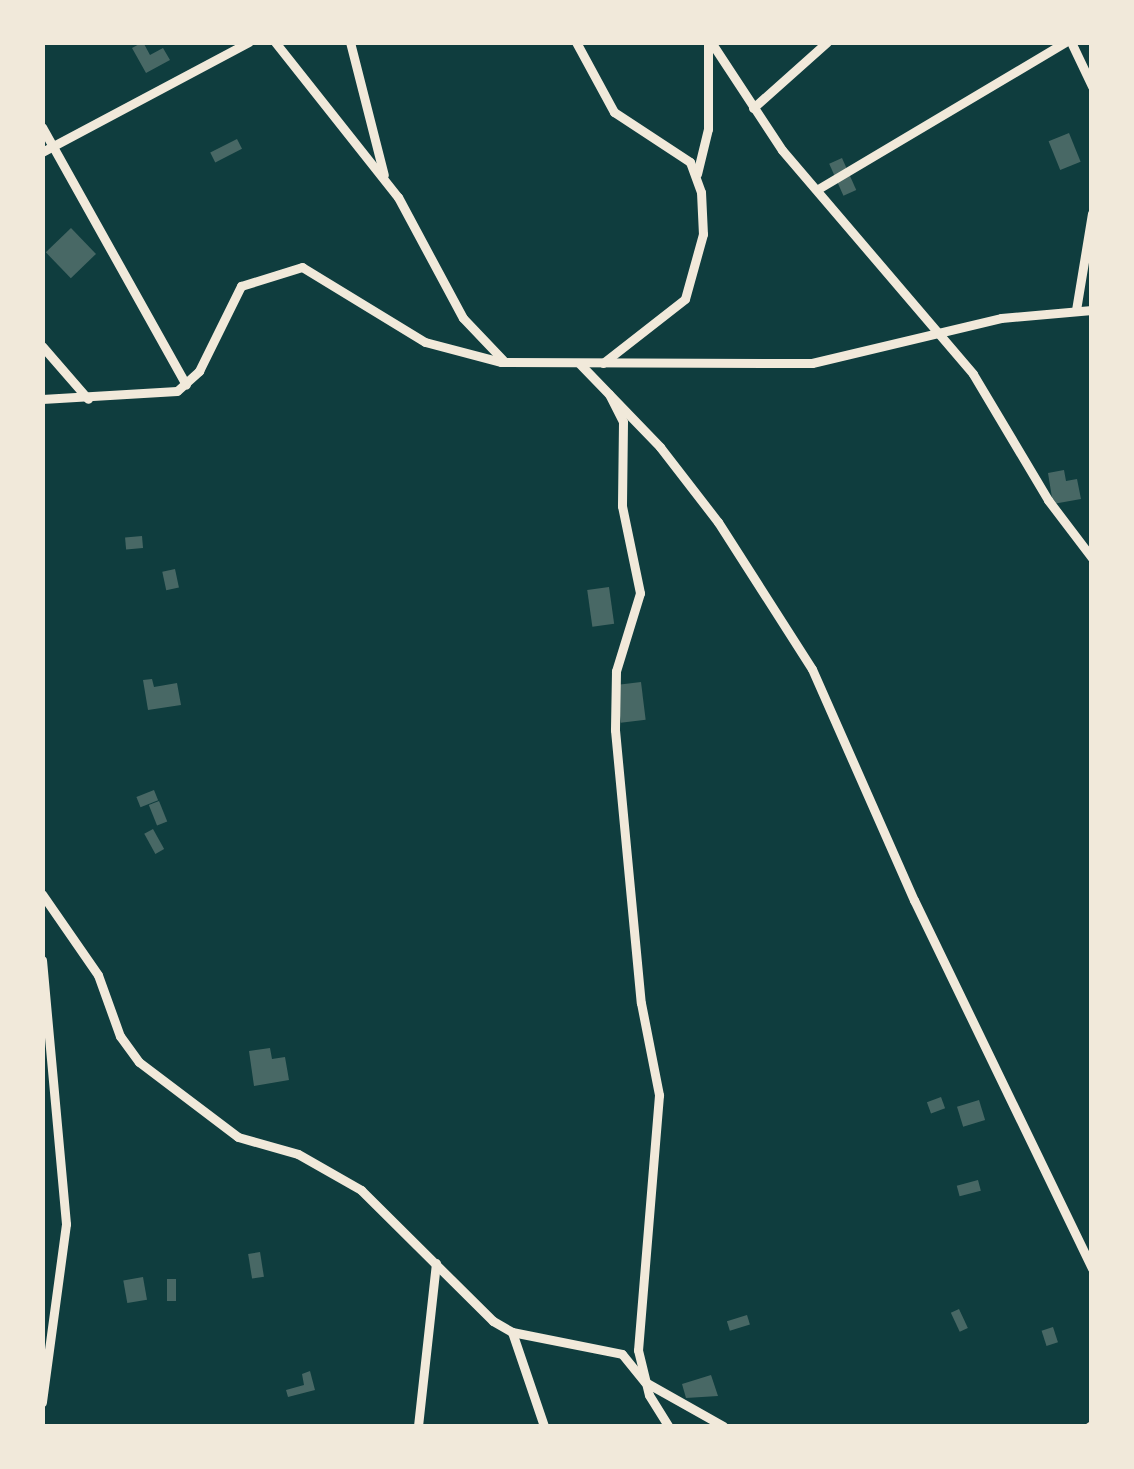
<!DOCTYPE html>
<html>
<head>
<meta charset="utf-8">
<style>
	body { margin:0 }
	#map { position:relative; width:1134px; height:1469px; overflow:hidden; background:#0f3d3e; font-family:Poppins,sans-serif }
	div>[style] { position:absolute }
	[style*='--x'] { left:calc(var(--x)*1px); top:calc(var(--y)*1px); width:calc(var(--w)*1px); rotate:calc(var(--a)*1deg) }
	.building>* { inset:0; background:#486865; transform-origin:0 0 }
	.minor>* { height:9px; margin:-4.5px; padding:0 4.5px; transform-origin:4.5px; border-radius:4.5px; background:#f1e9da }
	span { translate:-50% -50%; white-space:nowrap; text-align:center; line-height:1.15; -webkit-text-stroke:8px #f1e9da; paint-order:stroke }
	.frame { position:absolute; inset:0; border:45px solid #f1e9da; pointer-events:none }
</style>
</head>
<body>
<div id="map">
	<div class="building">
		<i style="clip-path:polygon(143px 42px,150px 55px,163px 48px,170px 60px,146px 73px,132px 48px)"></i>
		<i style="left:1069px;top:133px;width:31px;height:22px;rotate:68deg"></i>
		<i style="left:237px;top:139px;width:11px;height:30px;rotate:63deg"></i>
		<i style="left:842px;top:158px;width:35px;height:14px;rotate:66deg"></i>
		<i style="left:71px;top:228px;width:36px;height:35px;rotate:46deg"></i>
		<i style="clip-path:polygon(1064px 470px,1066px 481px,1077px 479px,1081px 499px,1053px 504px,1048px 473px)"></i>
		<i style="left:142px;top:536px;width:12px;height:17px;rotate:85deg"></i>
		<i style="left:175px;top:569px;width:19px;height:13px;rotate:78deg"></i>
		<i style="left:609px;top:587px;width:37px;height:22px;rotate:82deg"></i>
		<i style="clip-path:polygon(152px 679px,154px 687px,177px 683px,181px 705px,148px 710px,143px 680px)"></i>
		<i style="left:641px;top:682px;width:38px;height:25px;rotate:83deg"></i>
		<i style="left:154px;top:790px;width:11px;height:19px;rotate:68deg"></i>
		<i style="left:159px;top:801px;width:22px;height:11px;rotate:68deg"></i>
		<i style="left:153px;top:829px;width:23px;height:10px;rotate:61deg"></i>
		<i style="clip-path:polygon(270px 1048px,272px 1059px,285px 1057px,289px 1080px,254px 1086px,249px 1051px)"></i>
		<i style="left:941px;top:1097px;width:12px;height:15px;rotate:70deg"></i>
		<i style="left:979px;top:1100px;width:21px;height:23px;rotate:73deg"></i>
		<i style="left:978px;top:1180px;width:11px;height:22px;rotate:75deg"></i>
		<i style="left:260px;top:1252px;width:25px;height:12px;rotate:81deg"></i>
		<i style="left:143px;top:1277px;width:23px;height:20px;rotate:80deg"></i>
		<i style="left:167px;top:1279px;width:9px;height:22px"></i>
		<i style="left:959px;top:1309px;width:21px;height:9px;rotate:65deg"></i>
		<i style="left:747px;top:1315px;width:10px;height:21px;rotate:73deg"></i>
		<i style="left:1053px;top:1327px;width:16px;height:12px;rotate:72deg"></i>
		<i style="clip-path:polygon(310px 1371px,315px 1390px,288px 1397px,286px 1390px,304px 1385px,302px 1374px)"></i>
		<i style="clip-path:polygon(711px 1375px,718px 1396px,686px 1398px,682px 1384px)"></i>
	</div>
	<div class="minor">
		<i style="--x:275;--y:42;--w:198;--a:51.6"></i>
		<i style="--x:398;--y:197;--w:137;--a:61.8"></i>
		<i style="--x:463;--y:318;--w:58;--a:46.4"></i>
		<i style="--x:350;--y:42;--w:137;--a:75.7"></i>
		<i style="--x:576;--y:42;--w:80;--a:61.5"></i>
		<i style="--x:614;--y:112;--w:91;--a:33.3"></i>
		<i style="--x:690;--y:162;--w:32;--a:70"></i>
		<i style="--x:701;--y:192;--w:42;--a:87.3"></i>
		<i style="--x:703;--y:234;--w:67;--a:105.5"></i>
		<i style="--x:685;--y:299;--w:104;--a:142"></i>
		<i style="--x:711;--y:42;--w:129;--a:56.7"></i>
		<i style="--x:782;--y:150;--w:294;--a:49.5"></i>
		<i style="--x:973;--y:374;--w:147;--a:59.2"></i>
		<i style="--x:1048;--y:500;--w:73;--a:52.8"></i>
		<i style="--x:1071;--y:42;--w:49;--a:64.5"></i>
		<i style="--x:753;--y:108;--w:99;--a:-41.7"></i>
		<i style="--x:42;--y:127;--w:295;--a:60.8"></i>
		<i style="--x:42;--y:152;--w:234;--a:-28"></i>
		<i style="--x:697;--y:174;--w:46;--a:-76.3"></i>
		<i style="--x:708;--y:129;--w:87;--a:-90"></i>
		<i style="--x:818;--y:189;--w:288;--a:-30.7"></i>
		<i style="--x:1076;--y:310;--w:98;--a:-80.6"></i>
		<i style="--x:42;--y:346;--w:70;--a:49"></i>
		<i style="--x:579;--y:363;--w:117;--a:46"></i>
		<i style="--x:660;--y:447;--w:95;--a:52.3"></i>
		<i style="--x:718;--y:522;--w:174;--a:57.4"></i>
		<i style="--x:812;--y:669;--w:253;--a:66.2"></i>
		<i style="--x:914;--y:900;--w:409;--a:64.2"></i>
		<i style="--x:609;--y:394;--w:31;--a:63"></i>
		<i style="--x:623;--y:422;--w:84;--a:90.7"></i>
		<i style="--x:622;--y:506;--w:89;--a:78.3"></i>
		<i style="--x:640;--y:593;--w:82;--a:107.1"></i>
		<i style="--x:616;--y:671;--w:59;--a:91"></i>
		<i style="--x:615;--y:730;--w:274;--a:84.6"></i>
		<i style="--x:641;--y:1003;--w:94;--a:78.9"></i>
		<i style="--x:659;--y:1095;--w:256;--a:94.7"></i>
		<i style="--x:638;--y:1350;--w:46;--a:76.3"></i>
		<i style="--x:649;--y:1395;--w:36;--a:58"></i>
		<i style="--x:42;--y:399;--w:135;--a:-3.4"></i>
		<i style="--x:177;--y:391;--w:30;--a:-42"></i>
		<i style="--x:199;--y:371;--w:95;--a:-63.7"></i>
		<i style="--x:241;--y:286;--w:64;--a:-17.3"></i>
		<i style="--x:302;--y:267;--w:144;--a:31.4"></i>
		<i style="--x:425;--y:342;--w:79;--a:14.7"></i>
		<i style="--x:501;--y:362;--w:311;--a:0.2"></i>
		<i style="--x:812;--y:363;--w:194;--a:-13.4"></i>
		<i style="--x:1001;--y:318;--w:91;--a:-5"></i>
		<i style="--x:42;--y:894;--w:98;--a:55.3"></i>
		<i style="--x:98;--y:975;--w:65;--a:70.2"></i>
		<i style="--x:120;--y:1036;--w:32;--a:54"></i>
		<i style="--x:139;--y:1062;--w:124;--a:37.1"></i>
		<i style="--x:238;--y:1137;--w:62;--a:15.8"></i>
		<i style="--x:298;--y:1154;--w:73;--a:29.7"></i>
		<i style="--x:361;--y:1190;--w:186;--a:44.8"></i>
		<i style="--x:493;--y:1321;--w:22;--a:30"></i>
		<i style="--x:512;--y:1332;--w:112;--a:11.3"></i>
		<i style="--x:622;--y:1354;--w:36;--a:51"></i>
		<i style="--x:645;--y:1382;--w:90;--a:29.4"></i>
		<i style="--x:42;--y:960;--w:265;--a:84.8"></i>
		<i style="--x:66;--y:1224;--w:180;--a:97.7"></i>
		<i style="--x:512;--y:1332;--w:99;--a:71.2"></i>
		<i style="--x:418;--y:1426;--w:164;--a:-83.7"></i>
		<i style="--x:1090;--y:1426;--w:2;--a:0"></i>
	</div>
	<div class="frame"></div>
</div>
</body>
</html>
